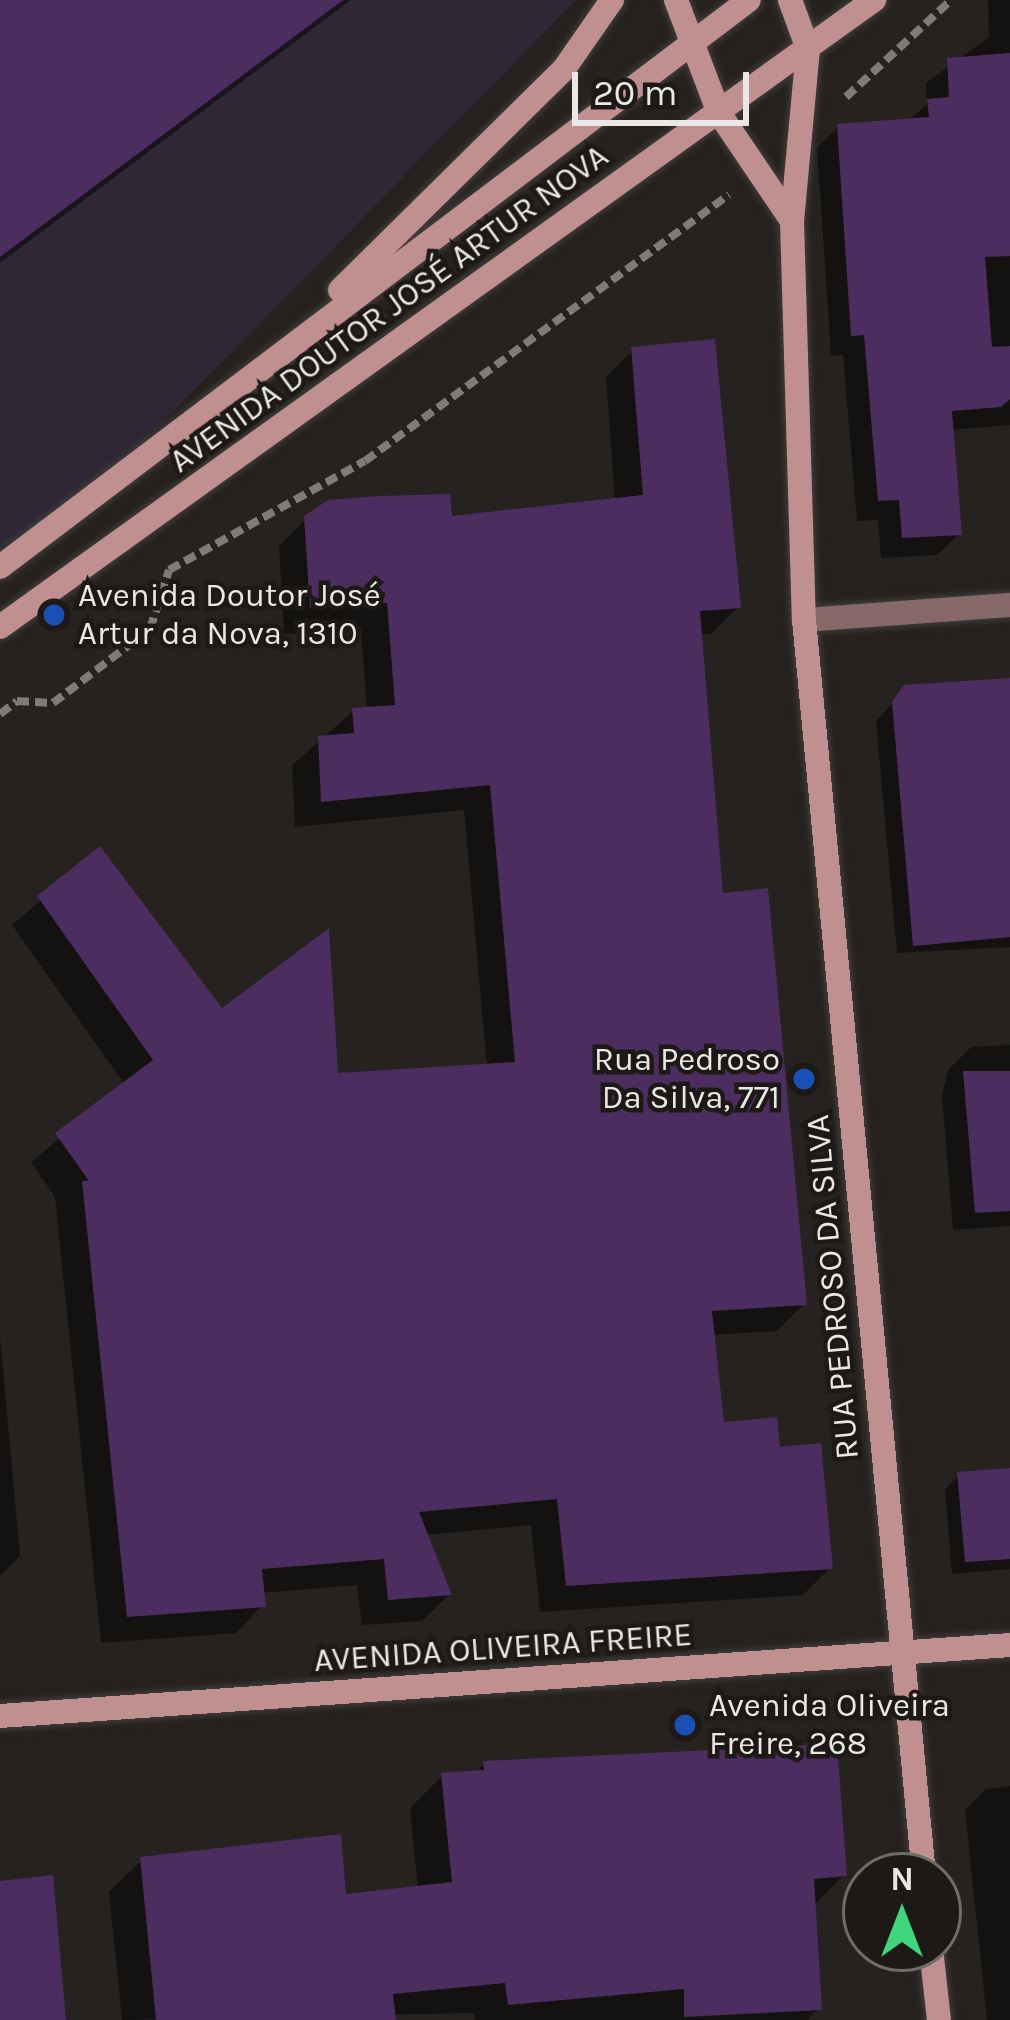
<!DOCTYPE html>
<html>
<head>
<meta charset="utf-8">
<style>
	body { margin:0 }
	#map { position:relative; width:1010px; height:2020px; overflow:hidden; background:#26221f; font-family:Karla,sans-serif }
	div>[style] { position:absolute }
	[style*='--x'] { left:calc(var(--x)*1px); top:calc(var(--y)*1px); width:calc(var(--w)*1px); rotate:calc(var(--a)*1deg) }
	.industrial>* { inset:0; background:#2e2736 }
	.shadow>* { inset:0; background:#0007 }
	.building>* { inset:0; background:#4b2e5f }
	.path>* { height:8px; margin-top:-4px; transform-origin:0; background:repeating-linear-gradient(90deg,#7e7b78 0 12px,transparent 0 18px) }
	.roads { filter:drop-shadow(0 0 3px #413e3b) drop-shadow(0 0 3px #413e3b) }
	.street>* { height:24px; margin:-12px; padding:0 12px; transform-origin:12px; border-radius:12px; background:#876868 }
	.secondary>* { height:24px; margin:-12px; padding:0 12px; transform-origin:12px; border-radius:12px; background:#c08f8f }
	.dots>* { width:33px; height:33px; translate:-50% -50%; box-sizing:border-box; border:6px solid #1c1916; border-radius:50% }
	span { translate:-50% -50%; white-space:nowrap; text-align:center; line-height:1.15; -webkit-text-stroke:9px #1c1916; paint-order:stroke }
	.street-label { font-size:33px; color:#eae8e6 }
	.poi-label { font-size:33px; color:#eae8e6 }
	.left { translate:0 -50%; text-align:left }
	.right { translate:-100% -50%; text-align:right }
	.north { position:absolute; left:842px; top:1852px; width:120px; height:120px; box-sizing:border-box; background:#1c1916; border:3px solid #6e6c69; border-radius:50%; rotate:0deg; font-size:33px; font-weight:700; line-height:48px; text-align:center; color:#eae8e6 }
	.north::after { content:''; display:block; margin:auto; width:42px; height:54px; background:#3ed77d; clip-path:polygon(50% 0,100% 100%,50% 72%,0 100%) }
	.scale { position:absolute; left:572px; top:72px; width:177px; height:54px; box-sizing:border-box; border:6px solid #eae8e6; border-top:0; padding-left:15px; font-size:36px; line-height:42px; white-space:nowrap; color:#eae8e6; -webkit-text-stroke:9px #1c1916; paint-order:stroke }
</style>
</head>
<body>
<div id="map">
	<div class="industrial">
		<i style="clip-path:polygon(0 0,576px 0,82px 505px,0 549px)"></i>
	</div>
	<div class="shadow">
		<i style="clip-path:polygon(0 0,351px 0,0 263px)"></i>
		<i style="clip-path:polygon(988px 0,1010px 0,1010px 425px,951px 430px,959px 534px,937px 555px,881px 558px,878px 520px,857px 521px,843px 355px,831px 356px,817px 148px,838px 127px,909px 121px,927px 103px,926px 83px,989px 37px)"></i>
		<i style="clip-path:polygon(633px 350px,738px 607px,711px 634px,699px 635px,720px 897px,804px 1304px,777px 1331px,712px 1335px,721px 1426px,777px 1450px,830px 1568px,803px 1595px,540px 1612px,531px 1525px,425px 1535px,449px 1595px,422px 1621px,362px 1625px,357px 1585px,261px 1593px,262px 1606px,236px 1633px,101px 1643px,55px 1197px,31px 1162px,125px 1085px,12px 925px,100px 850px,222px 1012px,336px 1076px,487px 1067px,464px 810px,295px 827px,292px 765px,353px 711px,367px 710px,361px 629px,284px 634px,279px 546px,306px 519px,449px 519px,615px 501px,606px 377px)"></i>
		<i style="clip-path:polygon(1010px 680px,1010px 947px,897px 953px,876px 721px,906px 688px)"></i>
		<i style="clip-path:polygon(1010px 1045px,1010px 1226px,953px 1230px,942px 1096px,948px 1070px,971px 1047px)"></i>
		<i style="clip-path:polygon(0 1337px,20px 1556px,0 1576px)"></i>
		<i style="clip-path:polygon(1010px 1471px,1010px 1569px,952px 1574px,945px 1489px,959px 1475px)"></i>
		<i style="clip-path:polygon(484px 1764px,844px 1875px,812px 1907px,819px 2008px,807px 2020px,475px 2020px,474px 2013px,122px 2020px,109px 1892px,142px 1860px,344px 1897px,418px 1889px,410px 1808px,442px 1776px,475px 1774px)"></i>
		<i style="clip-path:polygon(1010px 1786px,1010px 2020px,987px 2020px,965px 1810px,986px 1789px)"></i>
	</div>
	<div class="building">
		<i style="clip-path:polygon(0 0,343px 0,0 257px)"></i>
		<i style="clip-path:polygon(1010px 53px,1010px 256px,985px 257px,992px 347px,1010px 346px,1010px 399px,1001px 407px,952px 411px,962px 535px,902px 538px,899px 500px,878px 501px,864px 335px,851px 336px,837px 124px,929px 117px,927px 99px,949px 97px,947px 58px)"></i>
		<i style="clip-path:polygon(715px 339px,741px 608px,700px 611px,723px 893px,768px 888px,807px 1305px,712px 1311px,724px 1422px,777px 1417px,780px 1447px,821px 1443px,833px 1569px,566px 1586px,557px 1499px,419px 1512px,452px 1595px,388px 1600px,384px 1559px,262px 1569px,266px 1607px,127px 1617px,82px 1181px,89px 1181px,55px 1133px,153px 1060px,37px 896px,100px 846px,222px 1008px,329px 928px,338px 1073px,515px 1062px,490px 785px,321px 802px,318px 736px,354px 733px,352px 708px,395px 705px,387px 603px,310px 608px,304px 516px,328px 500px,379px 496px,450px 494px,452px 516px,643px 495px,631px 347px)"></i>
		<i style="clip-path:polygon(1010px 678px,1010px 937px,913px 946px,892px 702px,904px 685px)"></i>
		<i style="clip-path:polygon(963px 1071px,1010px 1071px,1010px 1211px,975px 1213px)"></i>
		<i style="clip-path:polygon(1010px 1468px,1010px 1559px,965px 1562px,957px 1472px)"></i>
		<i style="clip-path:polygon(837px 1744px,847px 1876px,814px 1879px,822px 2010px,684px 2017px,684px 1989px,508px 2005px,505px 1983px,393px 1994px,396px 2020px,156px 2020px,140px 1857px,341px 1834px,346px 1894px,452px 1882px,441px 1773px,484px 1770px,483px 1761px)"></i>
		<i style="clip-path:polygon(53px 1875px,66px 2020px,0 2020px,0 1881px)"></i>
	</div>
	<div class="path">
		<i style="--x:846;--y:97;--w:143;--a:-42.7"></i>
		<i style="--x:0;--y:714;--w:21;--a:-37"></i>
		<i style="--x:17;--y:701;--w:36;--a:3"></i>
		<i style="--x:53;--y:703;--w:122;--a:-37.3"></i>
		<i style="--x:150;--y:629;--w:62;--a:-72.1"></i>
		<i style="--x:169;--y:570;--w:224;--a:-29.1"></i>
		<i style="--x:365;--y:461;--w:451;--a:-36.2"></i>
	</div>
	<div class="roads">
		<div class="street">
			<i style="--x:804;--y:620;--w:207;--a:-4.2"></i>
		</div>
		<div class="secondary">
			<i style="--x:676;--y:0;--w:121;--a:69.2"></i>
			<i style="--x:719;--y:113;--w:130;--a:55.9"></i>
			<i style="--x:790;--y:0;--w:52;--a:69.8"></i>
			<i style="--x:808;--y:49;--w:173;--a:95.3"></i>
			<i style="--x:792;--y:221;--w:399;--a:88.3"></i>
			<i style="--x:804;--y:620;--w:1262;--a:84.54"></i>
			<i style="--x:340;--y:290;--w:315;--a:-44.6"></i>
			<i style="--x:564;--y:69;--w:84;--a:-55.2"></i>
			<i style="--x:0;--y:567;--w:939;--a:-37.13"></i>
			<i style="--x:0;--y:627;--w:1076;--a:-35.66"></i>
			<i style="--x:0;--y:1716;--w:1012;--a:-4.02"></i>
			<i style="--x:931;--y:1948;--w:72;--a:83.7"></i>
		</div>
	</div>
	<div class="dots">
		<i style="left:54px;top:615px;background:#1a4fb4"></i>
		<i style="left:804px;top:1079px;background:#1a4fb4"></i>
		<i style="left:685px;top:1725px;background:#1a4fb4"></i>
	</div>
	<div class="street-label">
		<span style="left:389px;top:309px;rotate:-36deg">AVENIDA DOUTOR JOSÉ ARTUR NOVA</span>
		<span style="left:833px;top:1287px;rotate:-95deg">RUA PEDROSO DA SILVA</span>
		<span style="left:503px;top:1648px;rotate:-4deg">AVENIDA OLIVEIRA FREIRE</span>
	</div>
	<div class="poi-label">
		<span class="left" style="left:78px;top:615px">Avenida Doutor José<br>Artur da Nova, 1310</span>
		<span class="right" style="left:780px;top:1079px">Rua Pedroso<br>Da Silva, 771</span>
		<span class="left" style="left:709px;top:1725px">Avenida Oliveira<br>Freire, 268</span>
	</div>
	<div class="north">N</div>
	<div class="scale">20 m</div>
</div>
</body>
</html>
